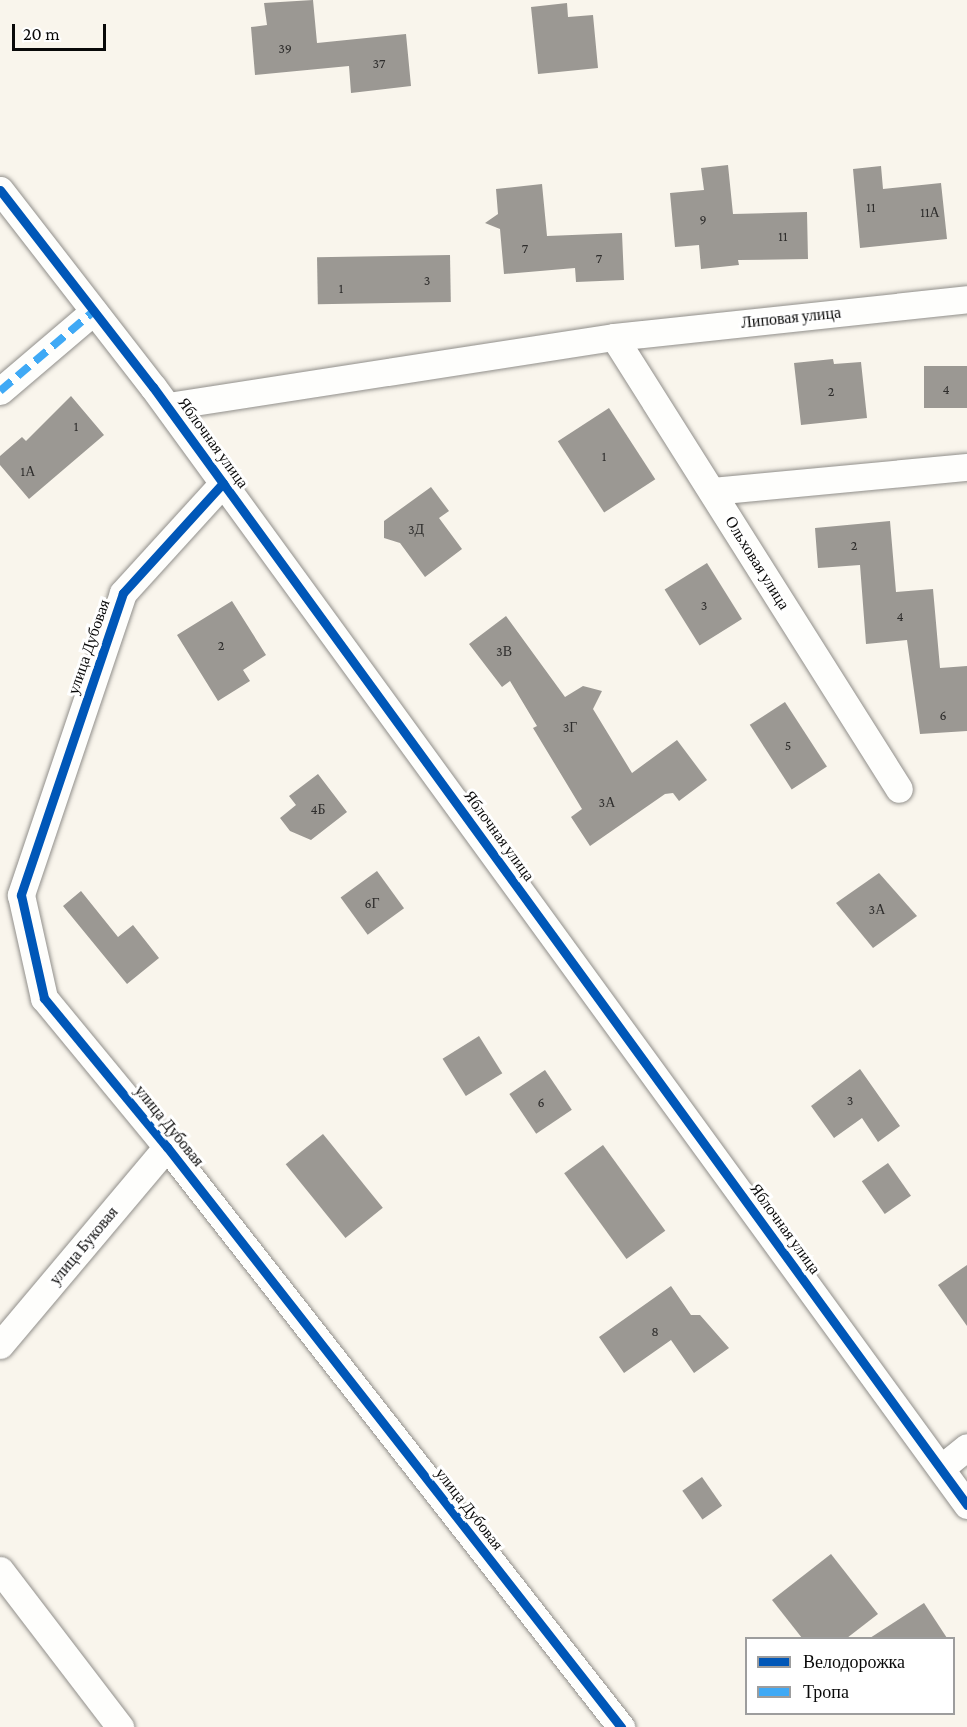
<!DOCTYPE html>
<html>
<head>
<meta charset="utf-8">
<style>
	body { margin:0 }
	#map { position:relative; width:967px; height:1727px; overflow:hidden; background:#f9f5ec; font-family:"Crimson Pro",serif }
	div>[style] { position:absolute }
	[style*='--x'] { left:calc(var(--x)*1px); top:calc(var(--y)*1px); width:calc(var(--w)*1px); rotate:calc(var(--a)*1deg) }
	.building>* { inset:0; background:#9b9893; transform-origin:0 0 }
	.roads { filter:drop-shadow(0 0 2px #918f8b) drop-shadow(0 0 2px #918f8b) }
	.minor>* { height:27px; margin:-13.5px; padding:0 13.5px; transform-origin:13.5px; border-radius:13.5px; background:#fefefc }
	.quiet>* { height:8px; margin-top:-4px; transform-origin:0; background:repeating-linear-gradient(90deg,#3fa9f5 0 15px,transparent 0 23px) }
	.cycleway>* { height:9px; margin:-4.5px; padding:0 4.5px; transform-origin:4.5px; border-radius:4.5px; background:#0057b8 }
	span { translate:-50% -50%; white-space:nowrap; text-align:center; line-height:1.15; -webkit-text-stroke:6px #fff; paint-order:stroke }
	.number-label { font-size:14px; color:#2e2d2c }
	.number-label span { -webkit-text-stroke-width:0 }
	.street-label { font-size:16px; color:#090909 }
	.legend { position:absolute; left:745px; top:1637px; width:210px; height:78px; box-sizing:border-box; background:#fff; border:2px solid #9d9d9d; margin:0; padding:8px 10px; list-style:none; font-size:18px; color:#090909 }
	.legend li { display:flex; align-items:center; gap:12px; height:30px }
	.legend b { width:30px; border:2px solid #9d9d9d }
	.scale { position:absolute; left:12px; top:24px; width:94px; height:27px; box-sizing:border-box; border:3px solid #090909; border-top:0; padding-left:8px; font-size:18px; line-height:21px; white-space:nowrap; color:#090909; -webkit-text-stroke:4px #fff; paint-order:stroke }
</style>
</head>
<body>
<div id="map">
	<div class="building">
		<i style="clip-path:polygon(313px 0,317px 43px,406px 34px,411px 86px,351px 93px,349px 66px,255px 75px,251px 27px,267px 25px,264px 3px)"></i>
		<i style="clip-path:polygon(567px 3px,568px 17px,593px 15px,598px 68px,538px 74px,531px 7px)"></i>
		<i style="clip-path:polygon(728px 165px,733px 214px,807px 212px,808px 259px,738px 260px,739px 265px,701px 269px,699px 245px,675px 247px,670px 193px,704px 190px,701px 168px)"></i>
		<i style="clip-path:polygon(881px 166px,883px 189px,941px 183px,947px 239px,860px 248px,853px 169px)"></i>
		<i style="clip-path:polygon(542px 184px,547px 236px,622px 233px,624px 280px,576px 282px,575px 268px,504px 274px,500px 229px,485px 223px,498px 214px,496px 189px)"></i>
		<i style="left:450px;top:255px;width:47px;height:133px;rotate:89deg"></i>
		<i style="clip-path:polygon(833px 359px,834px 364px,861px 362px,867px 418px,801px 425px,794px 363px)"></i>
		<i style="left:967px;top:366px;width:42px;height:43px;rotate:90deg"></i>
		<i style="clip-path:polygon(71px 396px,104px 435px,29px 499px,0 465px,0 456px,22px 437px,26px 441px)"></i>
		<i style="left:609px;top:408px;width:85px;height:61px;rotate:57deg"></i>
		<i style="clip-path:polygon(431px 487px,449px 511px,439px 518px,462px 549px,425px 577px,400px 543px,384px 538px,384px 521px)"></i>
		<i style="clip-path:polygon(890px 521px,896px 592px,933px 589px,940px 668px,967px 666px,967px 731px,920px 734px,907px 640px,866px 644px,860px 565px,818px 568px,815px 528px)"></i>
		<i style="left:707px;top:563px;width:66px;height:50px;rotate:58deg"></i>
		<i style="clip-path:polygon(232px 601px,266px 655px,243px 670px,250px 681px,218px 701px,177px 635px)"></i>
		<i style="clip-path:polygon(506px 616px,565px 697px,583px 686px,602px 691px,593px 709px,632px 773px,677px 740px,707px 780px,679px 801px,673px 793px,665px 794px,590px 846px,571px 817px,582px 809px,533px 728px,537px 726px,510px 681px,502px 687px,469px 644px)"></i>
		<i style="left:785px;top:702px;width:77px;height:42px;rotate:57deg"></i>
		<i style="clip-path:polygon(318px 774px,347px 812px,311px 840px,290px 831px,280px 818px,296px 805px,289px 796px)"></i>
		<i style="left:377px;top:871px;width:46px;height:45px;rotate:54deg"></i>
		<i style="clip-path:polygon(879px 873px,917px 916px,873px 948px,836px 903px)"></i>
		<i style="clip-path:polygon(81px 891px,118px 937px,133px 925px,159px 958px,127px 984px,63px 906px)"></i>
		<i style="left:479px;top:1036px;width:44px;height:43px;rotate:58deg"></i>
		<i style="clip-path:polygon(860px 1069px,900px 1126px,878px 1142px,862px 1118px,834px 1138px,811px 1106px)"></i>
		<i style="left:545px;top:1070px;width:48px;height:43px;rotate:56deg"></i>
		<i style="left:323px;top:1134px;width:95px;height:48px;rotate:51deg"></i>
		<i style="left:603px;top:1145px;width:106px;height:48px;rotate:54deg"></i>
		<i style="left:888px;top:1163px;width:40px;height:32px;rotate:55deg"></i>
		<i style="clip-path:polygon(967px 1265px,967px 1326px,938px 1285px)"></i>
		<i style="clip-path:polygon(671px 1286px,691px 1315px,700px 1315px,729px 1348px,694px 1373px,671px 1340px,624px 1373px,599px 1337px)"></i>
		<i style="left:702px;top:1477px;width:35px;height:24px;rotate:55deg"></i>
		<i style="clip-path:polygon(831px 1554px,878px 1614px,847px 1638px,802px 1638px,772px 1600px)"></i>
		<i style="clip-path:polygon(924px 1603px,947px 1638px,870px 1638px)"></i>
	</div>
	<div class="roads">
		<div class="minor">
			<i style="--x:0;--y:190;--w:249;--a:52.2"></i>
			<i style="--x:153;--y:387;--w:1383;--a:53.94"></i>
			<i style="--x:614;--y:337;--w:534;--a:57.77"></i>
			<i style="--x:0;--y:391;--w:123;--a:-40.4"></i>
			<i style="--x:168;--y:406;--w:451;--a:-8.8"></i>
			<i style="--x:614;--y:337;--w:355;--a:-6.1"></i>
			<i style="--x:223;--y:483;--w:149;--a:132.3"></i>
			<i style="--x:123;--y:593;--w:319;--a:108.7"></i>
			<i style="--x:21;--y:895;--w:106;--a:77.4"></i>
			<i style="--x:44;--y:998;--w:193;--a:50.5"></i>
			<i style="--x:167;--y:1147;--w:737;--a:51.95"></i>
			<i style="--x:712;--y:491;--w:256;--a:-5.4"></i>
			<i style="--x:0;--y:1345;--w:259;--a:-49.9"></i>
			<i style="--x:941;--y:1468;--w:33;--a:-39"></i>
			<i style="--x:0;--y:1570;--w:198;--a:52.6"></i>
		</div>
	</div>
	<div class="quiet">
		<i style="--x:0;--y:391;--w:123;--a:-40.4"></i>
	</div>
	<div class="cycleway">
		<i style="--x:0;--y:190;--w:249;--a:52.2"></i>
		<i style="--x:153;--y:387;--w:1383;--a:53.94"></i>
		<i style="--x:223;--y:483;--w:149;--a:132.3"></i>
		<i style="--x:123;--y:593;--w:319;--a:108.7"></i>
		<i style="--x:21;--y:895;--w:106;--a:77.4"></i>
		<i style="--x:44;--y:998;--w:193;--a:50.5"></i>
		<i style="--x:167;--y:1147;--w:737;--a:51.95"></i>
	</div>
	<div class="number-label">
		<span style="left:285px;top:48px">39</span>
		<span style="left:379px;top:63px">37</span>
		<span style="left:871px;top:207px">11</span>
		<span style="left:930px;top:212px">11А</span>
		<span style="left:703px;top:219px">9</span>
		<span style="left:783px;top:236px">11</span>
		<span style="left:525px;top:248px">7</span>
		<span style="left:599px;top:258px">7</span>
		<span style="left:427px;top:280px">3</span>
		<span style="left:341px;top:288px">1</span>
		<span style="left:946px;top:389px">4</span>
		<span style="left:831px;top:391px">2</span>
		<span style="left:76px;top:426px">1</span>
		<span style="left:604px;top:456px">1</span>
		<span style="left:28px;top:471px">1А</span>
		<span style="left:416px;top:529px">3Д</span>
		<span style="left:854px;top:545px">2</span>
		<span style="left:704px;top:605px">3</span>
		<span style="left:900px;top:616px">4</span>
		<span style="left:221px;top:645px">2</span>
		<span style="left:504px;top:651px">3В</span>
		<span style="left:943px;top:715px">6</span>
		<span style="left:570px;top:727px">3Г</span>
		<span style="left:788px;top:745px">5</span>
		<span style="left:607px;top:802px">3А</span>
		<span style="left:318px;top:809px">4Б</span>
		<span style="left:372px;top:903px">6Г</span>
		<span style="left:877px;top:909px">3А</span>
		<span style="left:850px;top:1100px">3</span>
		<span style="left:541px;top:1102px">6</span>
		<span style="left:655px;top:1331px">8</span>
	</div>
	<div class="street-label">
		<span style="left:791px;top:318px;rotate:-6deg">Липовая улица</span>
		<span style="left:213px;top:443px;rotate:54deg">Яблочная улица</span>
		<span style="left:757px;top:563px;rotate:58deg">Ольховая улица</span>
		<span style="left:89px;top:647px;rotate:-71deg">улица Дубовая</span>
		<span style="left:499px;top:836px;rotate:54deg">Яблочная улица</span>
		<span style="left:169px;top:1126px;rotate:51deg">улица Дубовая</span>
		<span style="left:785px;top:1229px;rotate:54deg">Яблочная улица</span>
		<span style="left:84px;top:1246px;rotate:-50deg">улица Буковая</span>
		<span style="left:469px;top:1509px;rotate:52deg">улица Дубовая</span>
	</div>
	<ul class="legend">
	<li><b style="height:8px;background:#0057b8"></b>Велодорожка</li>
	<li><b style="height:8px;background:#3fa9f5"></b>Тропа</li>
	</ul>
	<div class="scale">20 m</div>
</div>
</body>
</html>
